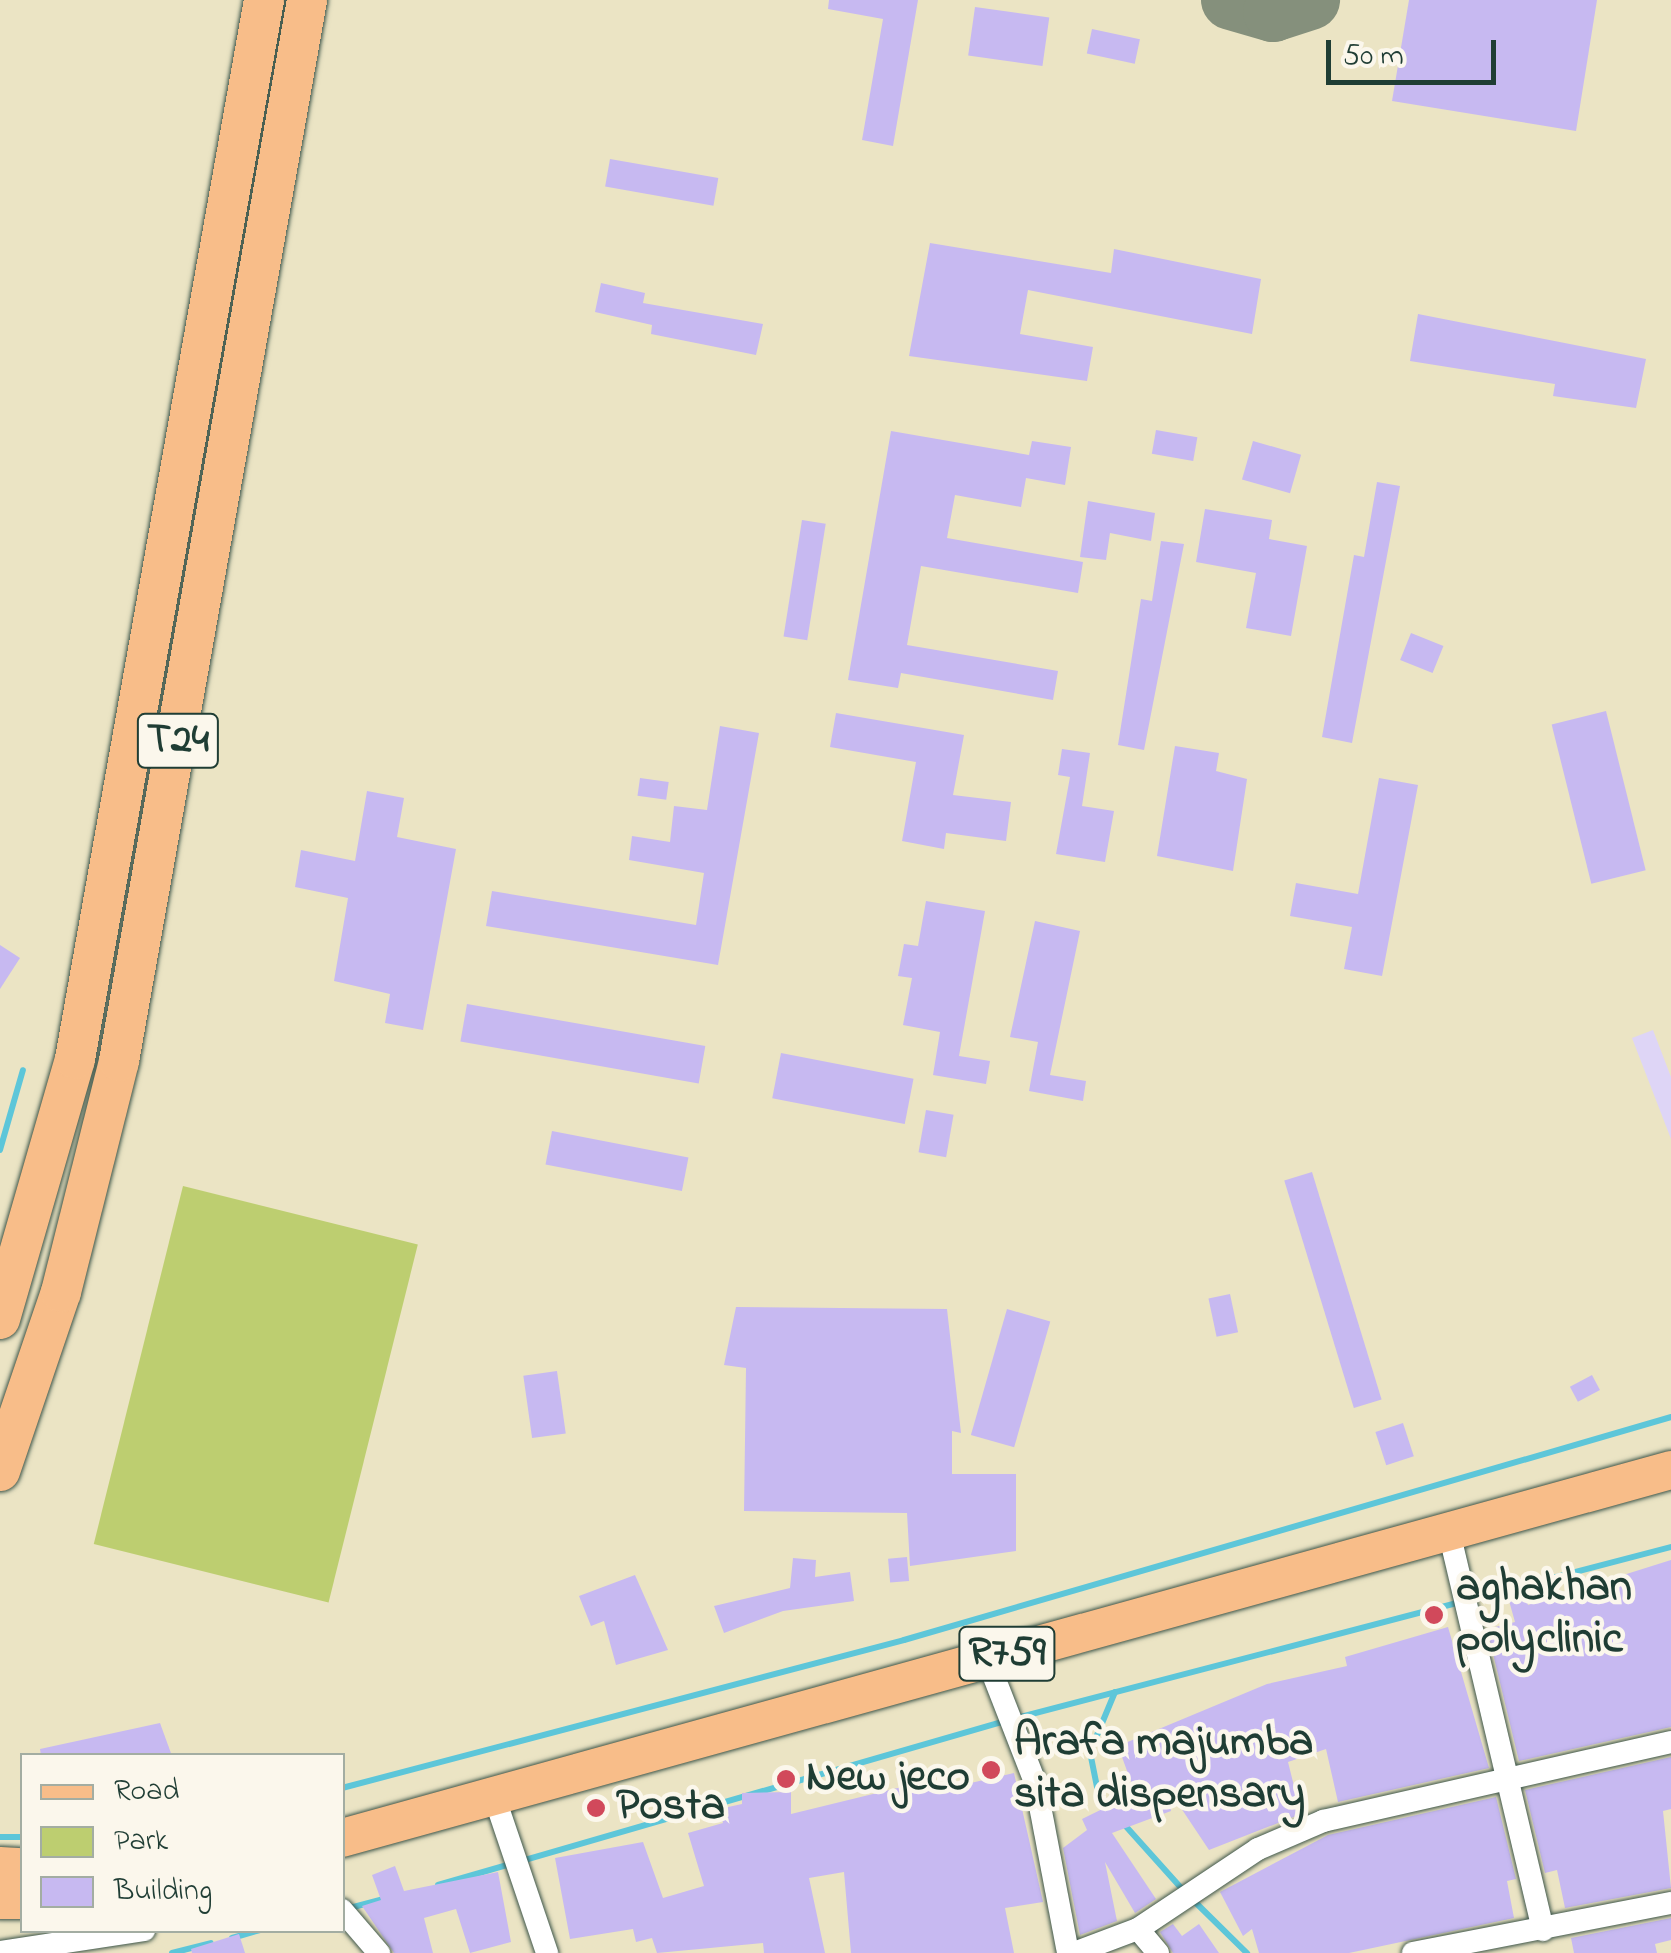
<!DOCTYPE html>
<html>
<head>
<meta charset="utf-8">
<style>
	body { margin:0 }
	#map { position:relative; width:1671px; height:1953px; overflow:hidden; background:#ebe4c4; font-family:"Indie Flower",sans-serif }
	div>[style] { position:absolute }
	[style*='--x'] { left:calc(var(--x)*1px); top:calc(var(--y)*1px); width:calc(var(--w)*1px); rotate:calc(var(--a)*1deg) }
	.built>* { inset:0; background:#ded5f6 }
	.green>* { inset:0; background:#bdce70; transform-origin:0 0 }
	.stream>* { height:6px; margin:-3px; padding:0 3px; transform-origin:3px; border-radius:3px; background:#5dc6d9 }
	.taxiway>* { height:60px; margin:-30px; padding:0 30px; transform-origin:30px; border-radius:30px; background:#85907c }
	.building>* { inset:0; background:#c7b9f1; transform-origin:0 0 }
	.roads { filter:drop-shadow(0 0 2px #3e564a) drop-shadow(0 0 2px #3e564a) }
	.minor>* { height:22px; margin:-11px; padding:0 11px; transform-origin:11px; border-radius:11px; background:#fff }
	.primary>* { height:38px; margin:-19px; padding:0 19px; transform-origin:19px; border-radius:19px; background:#f8bd89 }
	.trunk>* { height:40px; margin:-20px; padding:0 20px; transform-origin:20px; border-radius:20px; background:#f8bd89 }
	.dots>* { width:28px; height:28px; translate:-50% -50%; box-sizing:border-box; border:5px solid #fbf7ec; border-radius:50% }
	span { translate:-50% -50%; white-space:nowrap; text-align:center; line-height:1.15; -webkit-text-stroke:9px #fbf7ec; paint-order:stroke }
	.shield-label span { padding:2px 8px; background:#fbf7ec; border:2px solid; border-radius:8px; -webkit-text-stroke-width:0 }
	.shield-label { font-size:42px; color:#1f3d34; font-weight:700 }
	.poi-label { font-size:45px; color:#1f3d34; font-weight:700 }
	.left { translate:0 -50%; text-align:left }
	.legend { position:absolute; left:20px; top:1753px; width:325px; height:180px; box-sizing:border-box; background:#fbf7ec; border:2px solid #a3ada2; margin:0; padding:12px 18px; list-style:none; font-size:30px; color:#1f3d34 }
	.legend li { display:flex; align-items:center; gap:20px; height:50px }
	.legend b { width:50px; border:2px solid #a3ada2 }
	.scale { position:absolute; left:1326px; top:40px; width:170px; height:45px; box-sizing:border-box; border:5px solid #1f3d34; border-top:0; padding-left:12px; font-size:30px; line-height:35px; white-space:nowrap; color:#1f3d34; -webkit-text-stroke:8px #fbf7ec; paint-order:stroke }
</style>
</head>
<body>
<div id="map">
	<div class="built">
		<i style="clip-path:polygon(1653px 1030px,1671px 1077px,1671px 1139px,1632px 1038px)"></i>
	</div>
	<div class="green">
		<i style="left:183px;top:1186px;width:242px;height:369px;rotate:14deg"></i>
	</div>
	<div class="stream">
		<i style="--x:0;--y:1150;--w:83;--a:-74"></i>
		<i style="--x:342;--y:1788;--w:581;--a:-14.75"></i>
		<i style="--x:904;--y:1640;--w:799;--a:-16.21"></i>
		<i style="--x:1113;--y:1813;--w:21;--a:-131"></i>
		<i style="--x:1099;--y:1797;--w:46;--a:-101.3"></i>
		<i style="--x:1090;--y:1752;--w:65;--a:-67.4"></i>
		<i style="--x:1122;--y:1822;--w:93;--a:48.1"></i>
		<i style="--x:0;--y:1837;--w:22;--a:0"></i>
		<i style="--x:438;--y:1885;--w:590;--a:-16.13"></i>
		<i style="--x:1005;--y:1721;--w:688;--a:-14.64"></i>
		<i style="--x:1193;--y:1900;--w:76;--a:44.5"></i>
		<i style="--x:346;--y:1909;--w:42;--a:-15"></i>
		<i style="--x:232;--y:1938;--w:29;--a:-16"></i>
		<i style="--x:172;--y:1953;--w:40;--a:-14.4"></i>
	</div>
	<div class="taxiway">
		<i style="--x:1231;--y:0;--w:44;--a:15.9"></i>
		<i style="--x:1273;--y:12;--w:39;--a:-18"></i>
	</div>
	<div class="building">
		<i style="clip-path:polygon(829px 0,918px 0,893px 146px,862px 140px,883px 19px,828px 9px)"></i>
		<i style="clip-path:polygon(1409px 0,1597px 0,1576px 131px,1392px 101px)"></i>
		<i style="left:975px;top:7px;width:75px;height:49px;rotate:8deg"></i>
		<i style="left:1092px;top:29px;width:49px;height:25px;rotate:12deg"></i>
		<i style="left:610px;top:159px;width:110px;height:28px;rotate:10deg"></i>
		<i style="clip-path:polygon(930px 243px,1111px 273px,1114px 249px,1261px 279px,1252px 334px,1028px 290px,1020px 334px,1093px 347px,1087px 381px,909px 356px)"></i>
		<i style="clip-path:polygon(601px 283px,645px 293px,643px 303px,763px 324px,756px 355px,651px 334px,652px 325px,595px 312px)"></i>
		<i style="clip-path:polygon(1418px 314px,1646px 359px,1636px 408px,1553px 396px,1555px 384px,1410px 361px)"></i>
		<i style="left:1156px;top:430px;width:42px;height:24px;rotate:10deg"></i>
		<i style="clip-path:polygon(891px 431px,1029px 455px,1032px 441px,1071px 447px,1065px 485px,1026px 478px,1021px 507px,955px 495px,947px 538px,1083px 562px,1078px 593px,921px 566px,907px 645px,1058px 671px,1053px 700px,901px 673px,898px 688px,848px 680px)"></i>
		<i style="left:1253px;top:441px;width:50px;height:40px;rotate:16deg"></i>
		<i style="clip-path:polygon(1377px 482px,1400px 486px,1352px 743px,1322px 737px,1354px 555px,1364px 557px)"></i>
		<i style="clip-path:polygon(1088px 501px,1155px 513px,1151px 541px,1110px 533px,1106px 560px,1080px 557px)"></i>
		<i style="clip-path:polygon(1205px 509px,1272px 520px,1269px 539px,1307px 546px,1291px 636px,1246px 628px,1256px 573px,1196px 562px)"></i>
		<i style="left:802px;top:520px;width:24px;height:118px;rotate:9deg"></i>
		<i style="clip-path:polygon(1161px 541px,1184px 544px,1144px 750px,1118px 745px,1141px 599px,1152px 601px)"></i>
		<i style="left:1411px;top:633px;width:35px;height:29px;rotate:22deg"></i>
		<i style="left:1606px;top:711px;width:164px;height:56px;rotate:76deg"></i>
		<i style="clip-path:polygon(836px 713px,964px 735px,953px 795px,1011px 802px,1006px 841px,946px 833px,944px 849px,902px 841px,916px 762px,830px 747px)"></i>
		<i style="clip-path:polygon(720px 726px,759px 733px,718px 965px,486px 926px,492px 891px,696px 925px,704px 873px,629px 860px,632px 836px,670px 842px,674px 806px,707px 810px)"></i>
		<i style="clip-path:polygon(1175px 746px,1219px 753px,1216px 771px,1247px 779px,1233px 871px,1157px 856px)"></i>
		<i style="clip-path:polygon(1062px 749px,1090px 753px,1082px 806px,1114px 811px,1105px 862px,1056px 854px,1070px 777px,1058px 775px)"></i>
		<i style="left:640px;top:778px;width:29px;height:18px;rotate:8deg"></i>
		<i style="clip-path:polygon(1379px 778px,1418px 785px,1382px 976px,1344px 969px,1352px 927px,1290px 916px,1296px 883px,1358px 894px)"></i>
		<i style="clip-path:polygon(367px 791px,404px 798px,397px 837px,456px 849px,423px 1030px,385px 1023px,390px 994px,334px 981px,348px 898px,295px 887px,301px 850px,355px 861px)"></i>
		<i style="clip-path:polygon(926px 901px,985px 911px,959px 1056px,990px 1061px,986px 1084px,933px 1075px,940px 1032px,903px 1025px,912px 978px,898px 976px,904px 944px,918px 946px)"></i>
		<i style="clip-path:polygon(1035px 921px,1080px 931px,1050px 1075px,1086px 1081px,1083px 1101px,1029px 1091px,1038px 1042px,1010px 1037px)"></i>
		<i style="clip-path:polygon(0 945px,20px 958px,0 989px)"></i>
		<i style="left:467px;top:1004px;width:242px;height:38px;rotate:10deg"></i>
		<i style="left:781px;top:1053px;width:135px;height:46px;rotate:11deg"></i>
		<i style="left:926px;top:1110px;width:28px;height:43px;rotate:10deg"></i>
		<i style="left:552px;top:1131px;width:139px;height:34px;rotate:11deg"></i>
		<i style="left:1312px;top:1172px;width:238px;height:29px;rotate:73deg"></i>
		<i style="left:1230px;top:1294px;width:39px;height:22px;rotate:78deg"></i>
		<i style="clip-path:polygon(736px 1307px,947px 1309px,961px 1433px,952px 1431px,952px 1474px,1016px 1474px,1016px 1551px,910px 1566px,907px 1513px,744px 1511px,746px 1368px,724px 1365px)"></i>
		<i style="left:1007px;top:1309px;width:45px;height:131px;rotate:16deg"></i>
		<i style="left:557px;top:1371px;width:63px;height:34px;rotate:82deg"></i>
		<i style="left:1592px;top:1375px;width:17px;height:25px;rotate:62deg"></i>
		<i style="left:1403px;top:1423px;width:35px;height:29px;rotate:72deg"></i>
		<i style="left:907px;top:1557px;width:24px;height:19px;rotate:85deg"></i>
		<i style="clip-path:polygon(793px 1558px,816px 1560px,815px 1577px,850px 1572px,854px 1601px,783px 1611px,724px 1633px,714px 1606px,790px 1588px)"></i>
		<i style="clip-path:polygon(1671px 1560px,1671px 1727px,1519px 1761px,1487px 1629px,1515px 1622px,1504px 1583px,1521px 1578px,1528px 1605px)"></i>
		<i style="clip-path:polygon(635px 1575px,668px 1650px,616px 1665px,604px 1621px,591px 1626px,579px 1596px)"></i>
		<i style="clip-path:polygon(1448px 1627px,1489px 1768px,1338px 1802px,1326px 1749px,1288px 1762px,1301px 1814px,1209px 1850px,1167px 1787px,1171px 1811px,1112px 1833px,1156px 1899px,1135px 1913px,1105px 1862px,1117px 1921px,1080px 1935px,1063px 1848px,1087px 1830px,1082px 1819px,1135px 1793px,1118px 1746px,1267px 1684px,1347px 1666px,1345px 1657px)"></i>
		<i style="clip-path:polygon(160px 1723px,172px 1756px,41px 1756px,40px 1749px)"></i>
		<i style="clip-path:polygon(1671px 1757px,1671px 1809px,1663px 1811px,1671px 1888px,1565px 1908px,1557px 1870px,1545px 1873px,1525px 1790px)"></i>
		<i style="clip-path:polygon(1014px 1773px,1043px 1902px,1005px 1908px,1014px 1953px,851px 1953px,844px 1872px,809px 1878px,825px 1953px,764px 1953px,763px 1943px,657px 1953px,652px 1938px,636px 1942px,633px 1929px,570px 1939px,555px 1858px,643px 1842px,663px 1898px,704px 1886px,688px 1833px,723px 1823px,719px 1809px,742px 1804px,742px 1793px,791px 1792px,791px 1814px,918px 1783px,936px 1791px)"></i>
		<i style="clip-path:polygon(1496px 1797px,1516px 1879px,1507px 1881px,1514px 1918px,1349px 1953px,1259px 1953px,1252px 1929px,1243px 1936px,1220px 1892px,1328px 1835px)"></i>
		<i style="clip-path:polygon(395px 1866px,404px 1891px,498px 1872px,511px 1942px,470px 1953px,456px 1909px,424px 1918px,433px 1953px,394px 1953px,362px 1906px,381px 1900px,372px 1875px)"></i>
		<i style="clip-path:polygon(1671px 1918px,1671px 1940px,1655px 1944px,1657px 1953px,1574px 1953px,1571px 1938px)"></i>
		<i style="clip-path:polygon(1173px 1924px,1182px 1936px,1199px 1924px,1219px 1953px,1173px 1953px,1160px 1932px)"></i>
		<i style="clip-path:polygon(239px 1934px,245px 1953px,192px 1953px,191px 1949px)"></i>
	</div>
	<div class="roads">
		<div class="minor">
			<i style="--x:1449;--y:1532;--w:409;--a:76.7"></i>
			<i style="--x:987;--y:1659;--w:135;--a:68.7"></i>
			<i style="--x:1036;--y:1785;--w:171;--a:79.2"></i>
			<i style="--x:494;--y:1796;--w:166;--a:71.3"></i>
			<i style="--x:342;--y:1910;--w:57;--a:49.3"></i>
			<i style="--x:1138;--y:1929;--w:31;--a:50"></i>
			<i style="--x:0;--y:1952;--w:146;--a:-8.7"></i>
			<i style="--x:1074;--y:1953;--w:68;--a:-20.6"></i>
			<i style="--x:1138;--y:1929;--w:144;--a:-33.7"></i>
			<i style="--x:1258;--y:1849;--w:71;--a:-23.3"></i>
			<i style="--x:1323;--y:1821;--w:357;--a:-12.8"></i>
			<i style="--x:1413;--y:1953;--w:263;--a:-11"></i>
		</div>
		<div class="primary">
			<i style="--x:342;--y:1838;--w:1379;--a:-15.48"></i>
			<i style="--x:0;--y:1866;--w:22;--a:3"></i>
			<i style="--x:0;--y:1900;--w:22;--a:0"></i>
		</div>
		<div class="trunk">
			<i style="--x:0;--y:1319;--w:271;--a:-73.9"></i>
			<i style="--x:75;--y:1059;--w:1076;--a:-79.88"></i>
			<i style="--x:0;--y:1471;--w:189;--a:-71.2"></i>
			<i style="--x:61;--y:1292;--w:238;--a:-75.9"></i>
			<i style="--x:119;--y:1061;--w:1078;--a:-79.95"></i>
		</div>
	</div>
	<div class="dots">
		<i style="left:1434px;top:1615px;background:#d1495b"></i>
		<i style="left:991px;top:1770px;background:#d1495b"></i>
		<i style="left:786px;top:1779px;background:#d1495b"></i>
		<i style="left:596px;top:1808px;background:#d1495b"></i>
	</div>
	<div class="shield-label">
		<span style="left:178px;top:741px">T24</span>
		<span style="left:1007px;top:1654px">R759</span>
	</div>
	<div class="poi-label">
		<span class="left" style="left:1456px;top:1615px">aghakhan<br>polyclinic</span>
		<span class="left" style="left:1014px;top:1770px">Arafa majumba<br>sita dispensary</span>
		<span class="left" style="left:806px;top:1779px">New jeco</span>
		<span class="left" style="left:616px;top:1808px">Posta</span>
	</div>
	<ul class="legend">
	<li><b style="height:12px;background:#f8bd89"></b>Road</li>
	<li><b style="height:28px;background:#bdce70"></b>Park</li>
	<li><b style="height:28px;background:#c7b9f1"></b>Building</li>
	</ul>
	<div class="scale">50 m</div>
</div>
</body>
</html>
